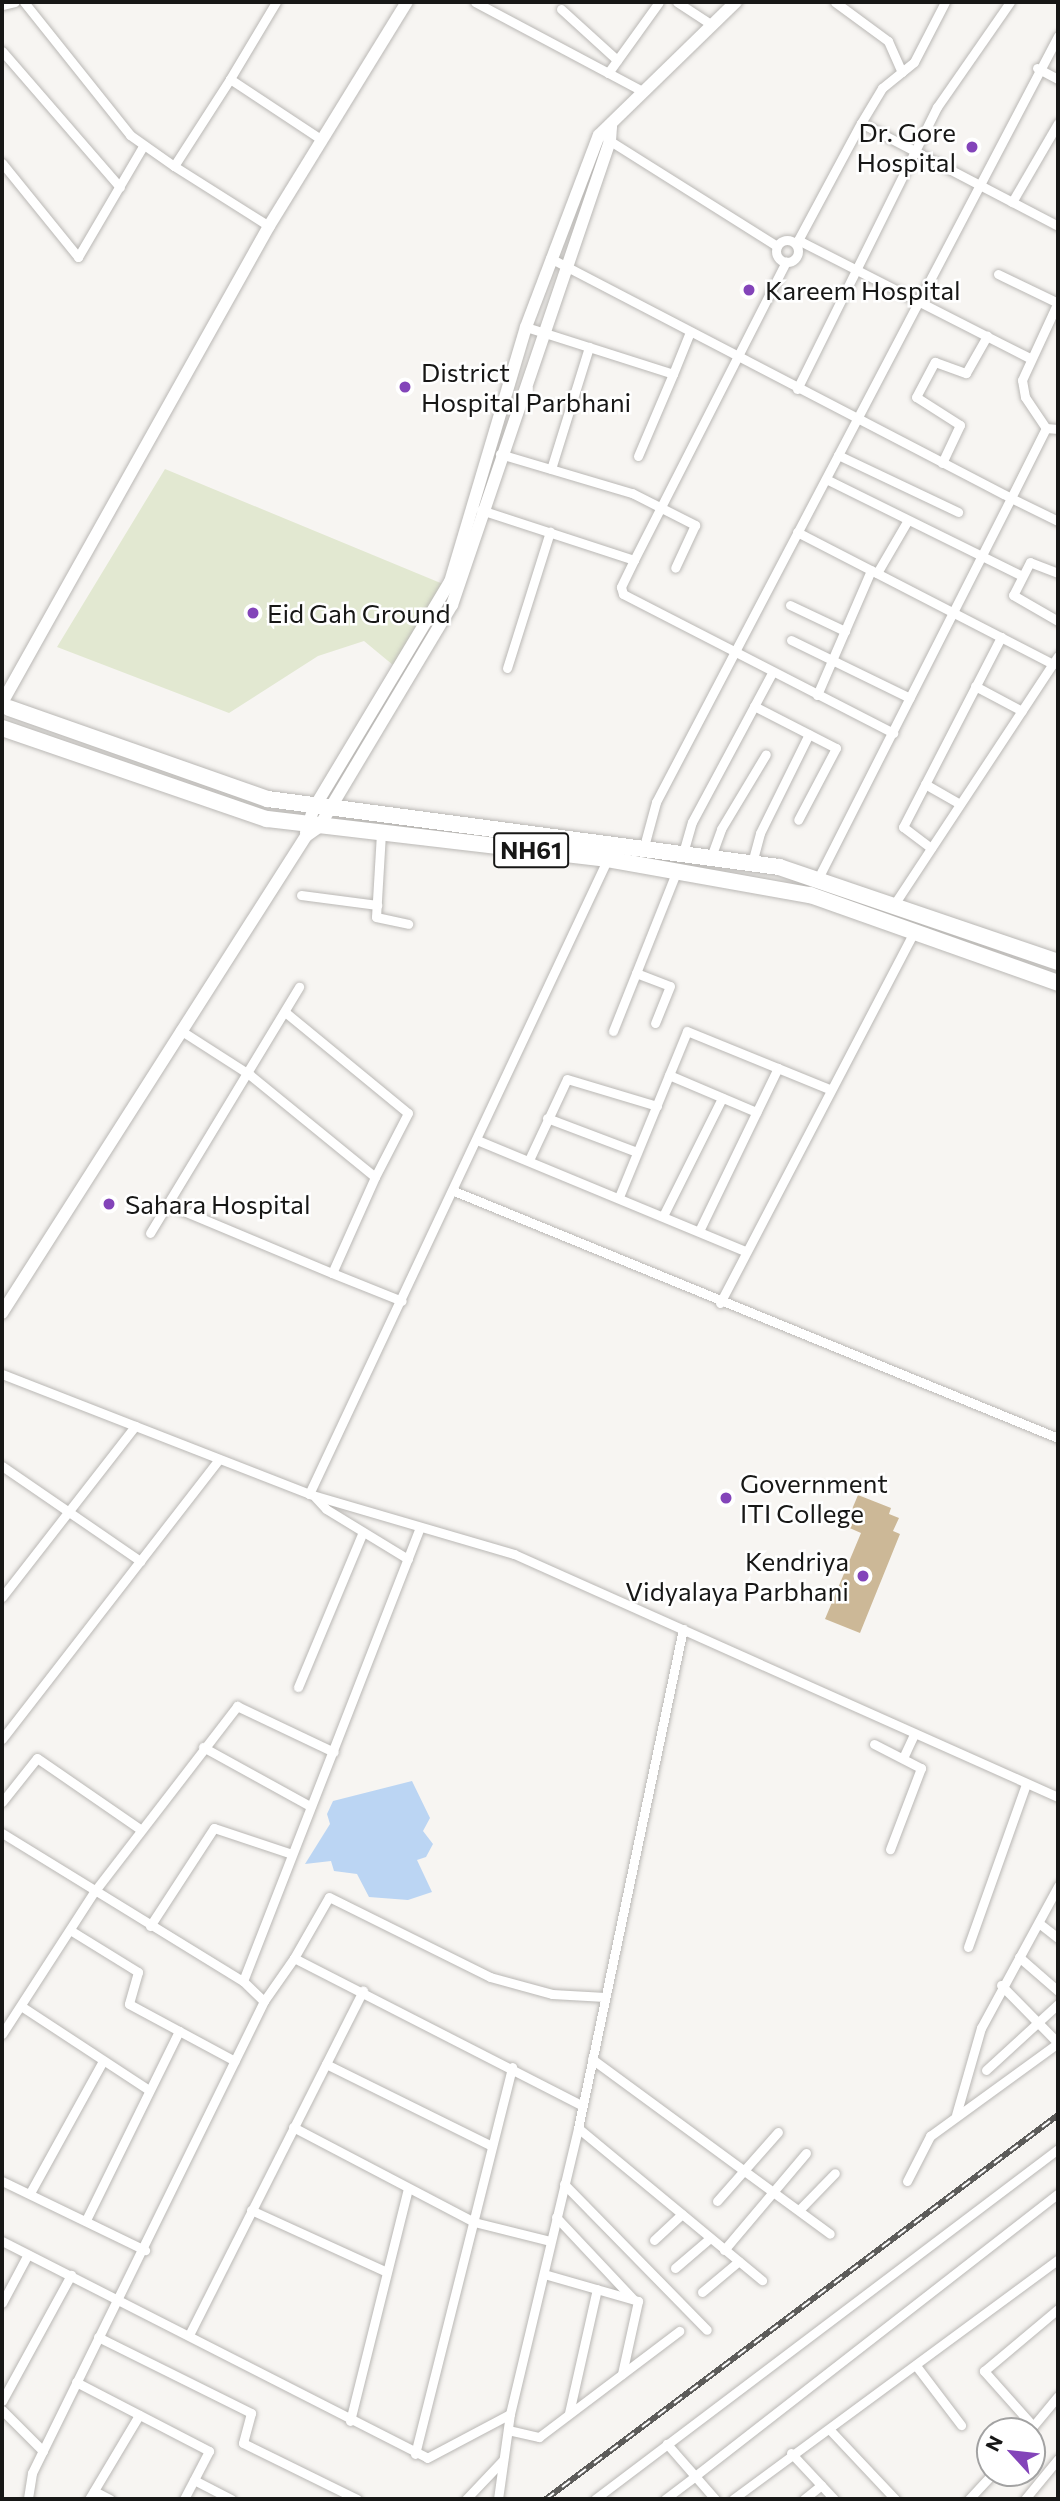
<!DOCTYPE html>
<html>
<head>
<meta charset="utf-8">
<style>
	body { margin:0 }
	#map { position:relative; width:1060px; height:2501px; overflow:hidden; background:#f7f5f2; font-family:Commissioner,sans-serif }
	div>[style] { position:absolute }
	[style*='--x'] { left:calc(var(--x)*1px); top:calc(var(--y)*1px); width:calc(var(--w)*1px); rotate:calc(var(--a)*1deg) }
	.green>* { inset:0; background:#e2e8d1 }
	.water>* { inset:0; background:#bbd5f3 }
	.building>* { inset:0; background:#ccb897 }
	.roads { filter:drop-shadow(0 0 2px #bab8b5) drop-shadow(0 0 2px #bab8b5) }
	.street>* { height:9px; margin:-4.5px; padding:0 4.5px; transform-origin:4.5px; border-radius:4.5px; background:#fff }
	.street>.ring { margin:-4.5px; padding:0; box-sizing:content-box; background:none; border:9px solid #fff; border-radius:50% }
	.secondary>* { height:12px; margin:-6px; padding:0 6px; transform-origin:6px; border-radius:6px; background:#fff }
	.highway>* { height:16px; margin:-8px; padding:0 8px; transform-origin:8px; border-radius:8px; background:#fff }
	.rail>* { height:6px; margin-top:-3px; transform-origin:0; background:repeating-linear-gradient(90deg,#fff 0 10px,#5d5c5a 0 20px); box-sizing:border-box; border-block:2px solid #5d5c5a }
	.dots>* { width:19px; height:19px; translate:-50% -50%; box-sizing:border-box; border:4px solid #fff; border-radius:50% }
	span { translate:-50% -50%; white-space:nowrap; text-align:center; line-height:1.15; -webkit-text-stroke:5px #fff; paint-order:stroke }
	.shield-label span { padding:2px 5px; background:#fff; border:2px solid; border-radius:5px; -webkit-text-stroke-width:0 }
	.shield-label { font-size:24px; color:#171716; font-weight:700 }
	.poi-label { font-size:26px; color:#171716 }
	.right { translate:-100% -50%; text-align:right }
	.left { translate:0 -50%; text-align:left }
	.frame { position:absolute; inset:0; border:4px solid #171716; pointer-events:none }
	.north { position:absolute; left:976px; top:2417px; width:70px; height:70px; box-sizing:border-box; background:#fff; border:2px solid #a2a2a2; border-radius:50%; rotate:297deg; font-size:19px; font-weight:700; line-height:28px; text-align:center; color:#171716 }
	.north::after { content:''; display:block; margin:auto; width:24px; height:32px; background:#8344b9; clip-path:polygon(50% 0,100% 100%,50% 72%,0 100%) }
</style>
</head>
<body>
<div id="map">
	<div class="green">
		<i style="clip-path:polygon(165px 469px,443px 584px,399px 670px,364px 641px,318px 656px,229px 713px,57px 647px)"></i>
	</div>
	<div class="water">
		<i style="clip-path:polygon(412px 1781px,430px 1818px,423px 1831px,433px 1844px,426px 1857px,417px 1860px,432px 1892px,408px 1900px,369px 1897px,357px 1874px,334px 1871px,331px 1861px,305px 1864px,330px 1824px,327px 1814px,333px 1801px)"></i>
	</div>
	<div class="building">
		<i style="clip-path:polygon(858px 1495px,891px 1508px,889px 1514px,899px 1518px,893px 1531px,900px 1534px,860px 1633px,825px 1619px,861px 1533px,845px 1526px)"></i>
	</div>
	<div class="roads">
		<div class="street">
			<i style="--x:24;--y:2;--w:170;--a:51.4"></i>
			<i style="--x:130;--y:135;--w:54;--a:35.2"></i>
			<i style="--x:174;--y:166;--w:103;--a:-57.2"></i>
			<i style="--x:276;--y:2;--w:90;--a:120.9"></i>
			<i style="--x:230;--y:79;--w:110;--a:33.5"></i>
			<i style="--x:475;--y:2;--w:191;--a:28"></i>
			<i style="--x:677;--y:2;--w:42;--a:33.3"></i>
			<i style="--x:835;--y:2;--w:66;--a:36.3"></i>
			<i style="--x:888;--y:41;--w:34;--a:66"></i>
			<i style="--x:2;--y:5;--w:13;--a:-13"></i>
			<i style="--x:561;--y:9;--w:76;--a:42.3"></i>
			<i style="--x:2;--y:51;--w:180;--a:49.1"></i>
			<i style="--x:1037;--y:68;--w:24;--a:28"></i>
			<i style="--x:608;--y:73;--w:87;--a:-54.3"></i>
			<i style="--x:861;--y:123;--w:41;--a:-59"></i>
			<i style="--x:882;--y:88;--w:41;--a:-39.1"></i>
			<i style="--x:914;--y:62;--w:68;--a:-62.7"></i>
			<i style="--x:607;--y:139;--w:201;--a:32.2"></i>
			<i style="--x:2;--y:163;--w:121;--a:51"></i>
			<i style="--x:78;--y:257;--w:129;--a:-59.6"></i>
			<i style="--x:174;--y:166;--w:112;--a:32.3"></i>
			<i style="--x:1012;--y:202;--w:91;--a:-59.8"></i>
			<i class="ring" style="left:776px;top:240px;width:13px;height:13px"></i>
			<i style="--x:798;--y:240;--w:258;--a:27"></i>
			<i style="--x:796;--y:244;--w:137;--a:-61.8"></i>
			<i style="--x:861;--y:123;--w:222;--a:27.6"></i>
			<i style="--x:550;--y:258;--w:520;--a:27.5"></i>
			<i style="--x:1011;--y:498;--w:425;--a:116.9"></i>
			<i style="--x:998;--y:274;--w:67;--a:25.8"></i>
			<i style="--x:1058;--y:302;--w:86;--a:114.8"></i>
			<i style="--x:1022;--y:380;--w:17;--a:80"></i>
			<i style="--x:1025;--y:397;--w:37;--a:56"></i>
			<i style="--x:1046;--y:428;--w:78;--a:116.6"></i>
			<i style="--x:1011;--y:498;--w:52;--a:26.1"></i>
			<i style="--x:526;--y:327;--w:154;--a:17.7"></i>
			<i style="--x:673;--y:374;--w:45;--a:-68"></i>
			<i style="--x:797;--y:389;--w:315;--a:-63.6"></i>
			<i style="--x:937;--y:107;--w:128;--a:-55.2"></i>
			<i style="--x:1046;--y:428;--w:12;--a:5"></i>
			<i style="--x:500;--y:454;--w:138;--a:16.5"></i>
			<i style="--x:632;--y:493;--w:71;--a:26.9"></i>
			<i style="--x:695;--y:525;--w:47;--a:114.9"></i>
			<i style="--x:838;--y:455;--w:133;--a:25.4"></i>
			<i style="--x:638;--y:456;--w:89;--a:-66.9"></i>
			<i style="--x:942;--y:463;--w:42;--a:-64.7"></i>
			<i style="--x:960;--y:425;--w:52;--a:-147.5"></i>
			<i style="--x:916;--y:397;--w:40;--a:-62"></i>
			<i style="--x:935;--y:362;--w:33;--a:20"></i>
			<i style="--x:966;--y:373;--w:43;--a:-60.4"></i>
			<i style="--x:551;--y:469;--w:128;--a:-72.7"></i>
			<i style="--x:826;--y:479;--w:219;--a:26.3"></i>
			<i style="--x:481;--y:510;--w:161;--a:18.1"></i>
			<i style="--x:634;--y:560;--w:335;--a:-63"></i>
			<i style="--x:797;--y:532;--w:288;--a:27.3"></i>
			<i style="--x:634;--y:560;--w:30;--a:116"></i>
			<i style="--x:621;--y:587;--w:7;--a:74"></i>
			<i style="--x:623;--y:594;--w:304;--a:27.2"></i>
			<i style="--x:877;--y:573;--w:61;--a:-59.7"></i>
			<i style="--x:1058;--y:573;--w:30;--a:-159"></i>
			<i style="--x:1030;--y:562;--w:37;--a:117"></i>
			<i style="--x:1013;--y:595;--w:52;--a:30"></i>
			<i style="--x:790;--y:605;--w:61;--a:25.3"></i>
			<i style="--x:791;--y:640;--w:132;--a:26"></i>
			<i style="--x:507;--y:668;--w:143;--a:-72.5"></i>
			<i style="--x:975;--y:686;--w:53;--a:28"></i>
			<i style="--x:817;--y:695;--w:136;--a:-66.6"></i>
			<i style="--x:754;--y:706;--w:92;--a:27.1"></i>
			<i style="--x:836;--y:748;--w:81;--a:117.8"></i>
			<i style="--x:925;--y:784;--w:40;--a:29.7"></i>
			<i style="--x:381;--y:833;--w:84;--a:93.4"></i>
			<i style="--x:376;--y:917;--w:33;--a:12"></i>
			<i style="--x:931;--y:848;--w:35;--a:-143"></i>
			<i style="--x:903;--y:827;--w:214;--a:-62.7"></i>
			<i style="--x:643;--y:850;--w:50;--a:-74.8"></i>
			<i style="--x:656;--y:802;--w:865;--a:-62.31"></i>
			<i style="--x:683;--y:853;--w:32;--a:-74"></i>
			<i style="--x:692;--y:822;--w:169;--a:-61.8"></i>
			<i style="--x:711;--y:857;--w:30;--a:-70"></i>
			<i style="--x:721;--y:829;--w:87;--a:-59"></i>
			<i style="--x:752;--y:863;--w:31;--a:-75"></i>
			<i style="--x:760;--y:833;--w:110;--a:-63.7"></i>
			<i style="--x:301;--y:895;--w:77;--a:7.5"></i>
			<i style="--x:895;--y:903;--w:296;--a:-56.6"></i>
			<i style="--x:636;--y:973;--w:36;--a:21"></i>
			<i style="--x:670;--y:986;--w:40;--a:112"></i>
			<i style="--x:285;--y:1012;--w:159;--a:39.4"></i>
			<i style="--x:408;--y:1113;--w:72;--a:117.3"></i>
			<i style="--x:180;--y:1030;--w:83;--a:32.7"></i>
			<i style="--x:250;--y:1075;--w:161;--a:39.2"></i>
			<i style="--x:375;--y:1177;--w:105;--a:114.1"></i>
			<i style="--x:332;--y:1273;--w:75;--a:21.8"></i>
			<i style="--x:613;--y:1031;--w:173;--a:-68.3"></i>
			<i style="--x:669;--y:1075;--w:95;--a:23"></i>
			<i style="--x:547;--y:1118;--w:96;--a:20.7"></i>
			<i style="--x:477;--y:1140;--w:290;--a:22.5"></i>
			<i style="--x:529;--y:1160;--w:89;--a:-64.9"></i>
			<i style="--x:567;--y:1079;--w:94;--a:16.7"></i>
			<i style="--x:454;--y:1191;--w:653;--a:22.24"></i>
			<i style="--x:619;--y:1197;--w:179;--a:-67.7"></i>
			<i style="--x:687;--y:1031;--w:153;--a:22.2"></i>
			<i style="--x:167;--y:1204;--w:179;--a:22.7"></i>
			<i style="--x:664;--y:1214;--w:130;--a:-63.4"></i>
			<i style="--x:700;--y:1229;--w:179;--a:-64.2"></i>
			<i style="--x:150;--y:1233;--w:288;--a:-58.8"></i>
			<i style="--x:720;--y:1303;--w:419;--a:-62.4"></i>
			<i style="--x:2;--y:1374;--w:330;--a:21.3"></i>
			<i style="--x:309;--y:1494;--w:703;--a:-64.82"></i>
			<i style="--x:2;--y:1466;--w:168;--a:34.5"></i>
			<i style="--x:309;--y:1494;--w:214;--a:16.3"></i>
			<i style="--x:514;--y:1554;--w:596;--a:24.07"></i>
			<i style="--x:315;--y:1497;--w:16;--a:47"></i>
			<i style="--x:326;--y:1509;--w:96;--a:31.4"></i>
			<i style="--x:2;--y:1597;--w:217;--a:-52.1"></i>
			<i style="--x:298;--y:1687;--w:166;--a:-67.3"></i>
			<i style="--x:2;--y:1739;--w:354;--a:-52.2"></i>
			<i style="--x:874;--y:1744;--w:53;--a:27.1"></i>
			<i style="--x:921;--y:1768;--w:87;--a:110.9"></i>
			<i style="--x:203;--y:1747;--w:122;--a:28.9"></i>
			<i style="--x:903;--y:1758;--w:26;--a:-65"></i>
			<i style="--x:2;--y:1802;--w:56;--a:-51.5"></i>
			<i style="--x:37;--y:1758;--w:125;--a:34.6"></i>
			<i style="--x:2;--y:1833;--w:283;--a:31.6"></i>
			<i style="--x:243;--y:1981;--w:29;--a:44"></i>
			<i style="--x:264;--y:2001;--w:526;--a:116.18"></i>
			<i style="--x:32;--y:2473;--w:26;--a:99"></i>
			<i style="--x:1040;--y:1924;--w:23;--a:38"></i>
			<i style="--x:150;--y:1926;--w:117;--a:-56.9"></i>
			<i style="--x:214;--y:1828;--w:79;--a:18.4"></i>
			<i style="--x:70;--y:1930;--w:80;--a:31.7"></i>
			<i style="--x:138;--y:1972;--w:33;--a:106"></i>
			<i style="--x:129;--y:2004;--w:120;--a:28.3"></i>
			<i style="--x:968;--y:1947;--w:173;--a:-70.4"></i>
			<i style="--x:1019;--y:1957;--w:52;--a:41.1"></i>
			<i style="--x:294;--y:1958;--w:70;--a:-60.2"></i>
			<i style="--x:329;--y:1897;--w:180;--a:26.4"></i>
			<i style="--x:490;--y:1977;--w:64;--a:15.3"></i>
			<i style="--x:552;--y:1994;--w:53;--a:3.2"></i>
			<i style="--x:243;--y:1981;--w:487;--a:-68.7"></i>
			<i style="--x:1001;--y:1985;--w:81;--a:45.5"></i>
			<i style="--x:264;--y:2001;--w:52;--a:-55.1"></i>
			<i style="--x:294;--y:1958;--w:322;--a:27.1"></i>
			<i style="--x:21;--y:2006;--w:153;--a:33.3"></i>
			<i style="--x:2;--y:2034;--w:169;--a:-57.1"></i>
			<i style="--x:94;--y:1892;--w:235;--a:-52.4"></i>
			<i style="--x:237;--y:1706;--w:107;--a:25.4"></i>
			<i style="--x:592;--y:2059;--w:295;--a:36.3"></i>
			<i style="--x:326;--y:2064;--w:185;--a:26.3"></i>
			<i style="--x:986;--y:2070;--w:98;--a:-42.5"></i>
			<i style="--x:956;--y:2115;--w:91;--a:-74"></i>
			<i style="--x:981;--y:2028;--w:162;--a:-61.5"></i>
			<i style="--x:293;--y:2127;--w:204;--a:27.7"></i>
			<i style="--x:474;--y:2222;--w:78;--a:14"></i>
			<i style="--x:578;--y:2128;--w:239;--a:39.6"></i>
			<i style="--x:2;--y:2181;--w:159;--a:25.8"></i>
			<i style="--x:907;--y:2181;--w:51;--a:-62.9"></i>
			<i style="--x:930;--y:2136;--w:158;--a:-36"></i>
			<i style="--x:564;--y:2184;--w:204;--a:45.6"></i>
			<i style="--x:30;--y:2193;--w:151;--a:-61.1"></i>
			<i style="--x:717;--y:2201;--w:92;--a:-48.5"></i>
			<i style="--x:800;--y:2209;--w:50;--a:-45.8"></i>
			<i style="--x:251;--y:2210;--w:149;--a:24.5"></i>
			<i style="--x:556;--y:2217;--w:112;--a:46.8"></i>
			<i style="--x:86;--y:2220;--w:211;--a:-63.8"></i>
			<i style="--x:654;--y:2240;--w:38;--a:-43"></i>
			<i style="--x:2;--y:2241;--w:477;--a:27"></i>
			<i style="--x:427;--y:2458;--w:94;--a:-27.9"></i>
			<i style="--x:724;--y:2250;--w:127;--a:-49.8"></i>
			<i style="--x:675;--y:2268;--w:46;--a:-40.6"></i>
			<i style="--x:544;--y:2274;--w:98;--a:16"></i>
			<i style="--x:638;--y:2301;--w:75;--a:102.4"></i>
			<i style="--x:702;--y:2292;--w:48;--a:-40"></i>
			<i style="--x:2;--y:2303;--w:55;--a:-62"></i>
			<i style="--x:189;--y:2335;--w:386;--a:-63.2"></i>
			<i style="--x:98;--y:2337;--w:171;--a:26.4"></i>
			<i style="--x:251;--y:2413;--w:31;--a:105"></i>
			<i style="--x:243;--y:2443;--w:127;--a:26.2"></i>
			<i style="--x:917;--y:2367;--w:73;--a:52.8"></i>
			<i style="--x:76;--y:2382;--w:150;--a:27.4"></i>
			<i style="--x:209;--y:2451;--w:54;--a:117.5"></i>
			<i style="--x:2;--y:2401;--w:144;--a:-61.3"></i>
			<i style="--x:2;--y:2410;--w:58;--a:45"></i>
			<i style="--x:569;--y:2413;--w:127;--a:-77.3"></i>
			<i style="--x:350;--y:2421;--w:240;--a:-76"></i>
			<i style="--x:1033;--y:2426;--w:74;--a:-131.7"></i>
			<i style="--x:984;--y:2371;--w:97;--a:-40"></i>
			<i style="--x:508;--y:2430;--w:32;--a:13"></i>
			<i style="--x:539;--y:2437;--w:176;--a:-37.1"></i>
			<i style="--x:830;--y:2430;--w:95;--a:46.7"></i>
			<i style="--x:1029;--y:2431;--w:45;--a:-50.4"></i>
			<i style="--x:791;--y:2453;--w:63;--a:46.9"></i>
			<i style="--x:415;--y:2454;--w:399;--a:-75.9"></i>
			<i style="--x:194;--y:2480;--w:42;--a:27.2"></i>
			<i style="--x:94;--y:2491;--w:18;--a:27"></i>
			<i style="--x:89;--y:2499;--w:98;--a:-59.2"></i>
			<i style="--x:466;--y:2499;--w:54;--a:-46.5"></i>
			<i style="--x:498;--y:2499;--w:86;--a:-82"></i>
			<i style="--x:510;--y:2414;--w:294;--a:-76.6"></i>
			<i style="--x:578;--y:2128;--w:510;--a:-78.12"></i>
			<i style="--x:595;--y:2499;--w:580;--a:-37.09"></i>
			<i style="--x:665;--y:2499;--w:38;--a:-37"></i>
			<i style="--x:695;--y:2476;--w:43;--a:-131.2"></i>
			<i style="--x:715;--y:2499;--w:30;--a:-131"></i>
			<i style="--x:695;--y:2476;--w:460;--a:-37.9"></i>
			<i style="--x:733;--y:2499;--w:404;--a:-36.4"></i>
			<i style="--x:804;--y:2499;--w:22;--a:-39"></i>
			<i style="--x:969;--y:2499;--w:35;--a:-47"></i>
			<i style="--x:1025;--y:2499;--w:52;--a:-50.5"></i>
		</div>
		<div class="secondary">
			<i style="--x:3;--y:701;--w:544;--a:-60.75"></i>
			<i style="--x:269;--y:226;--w:263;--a:-58.4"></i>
			<i style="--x:306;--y:832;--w:25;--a:-72"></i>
			<i style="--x:314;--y:808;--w:264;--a:-59"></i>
			<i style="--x:450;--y:582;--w:266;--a:-73.4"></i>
			<i style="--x:526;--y:327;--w:205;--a:-69.2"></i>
			<i style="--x:599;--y:135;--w:191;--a:-44.2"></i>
			<i style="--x:2;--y:1313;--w:566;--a:-57.49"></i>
			<i style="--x:306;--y:836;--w:16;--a:-35"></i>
			<i style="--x:319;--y:827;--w:259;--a:-59.1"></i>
			<i style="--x:452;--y:605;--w:490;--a:-71.2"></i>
			<i style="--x:610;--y:141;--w:16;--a:-86"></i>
		</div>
		<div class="highway">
			<i style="--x:9;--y:708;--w:275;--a:19.4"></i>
			<i style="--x:268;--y:799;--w:516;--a:7.58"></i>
			<i style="--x:779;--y:867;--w:295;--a:18.8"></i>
			<i style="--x:2;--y:728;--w:280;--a:19"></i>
			<i style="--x:267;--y:819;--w:342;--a:6.7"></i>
			<i style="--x:607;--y:859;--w:206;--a:10.1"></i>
			<i style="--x:810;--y:895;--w:263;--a:19.5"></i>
		</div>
	</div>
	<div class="rail">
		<i style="--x:546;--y:2499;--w:640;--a:-36.87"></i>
	</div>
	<div class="dots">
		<i style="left:972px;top:147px;background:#8344b9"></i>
		<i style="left:749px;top:290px;background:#8344b9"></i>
		<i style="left:405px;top:387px;background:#8344b9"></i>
		<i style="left:253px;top:613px;background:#8344b9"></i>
		<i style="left:109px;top:1204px;background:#8344b9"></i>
		<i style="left:726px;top:1498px;background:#8344b9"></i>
		<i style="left:863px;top:1576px;background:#8344b9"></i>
	</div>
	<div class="shield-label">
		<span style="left:531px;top:850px">NH61</span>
	</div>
	<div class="poi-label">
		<span class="right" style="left:956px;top:147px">Dr. Gore<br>Hospital</span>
		<span class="left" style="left:765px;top:290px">Kareem Hospital</span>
		<span class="left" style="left:421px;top:387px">District<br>Hospital Parbhani</span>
		<span class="left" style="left:267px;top:613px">Eid Gah Ground</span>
		<span class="left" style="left:125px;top:1204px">Sahara Hospital</span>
		<span class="left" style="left:740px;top:1498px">Government<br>ITI College</span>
		<span class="right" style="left:849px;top:1576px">Kendriya<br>Vidyalaya Parbhani</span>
	</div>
	<div class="frame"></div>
	<div class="north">N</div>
</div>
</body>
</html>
